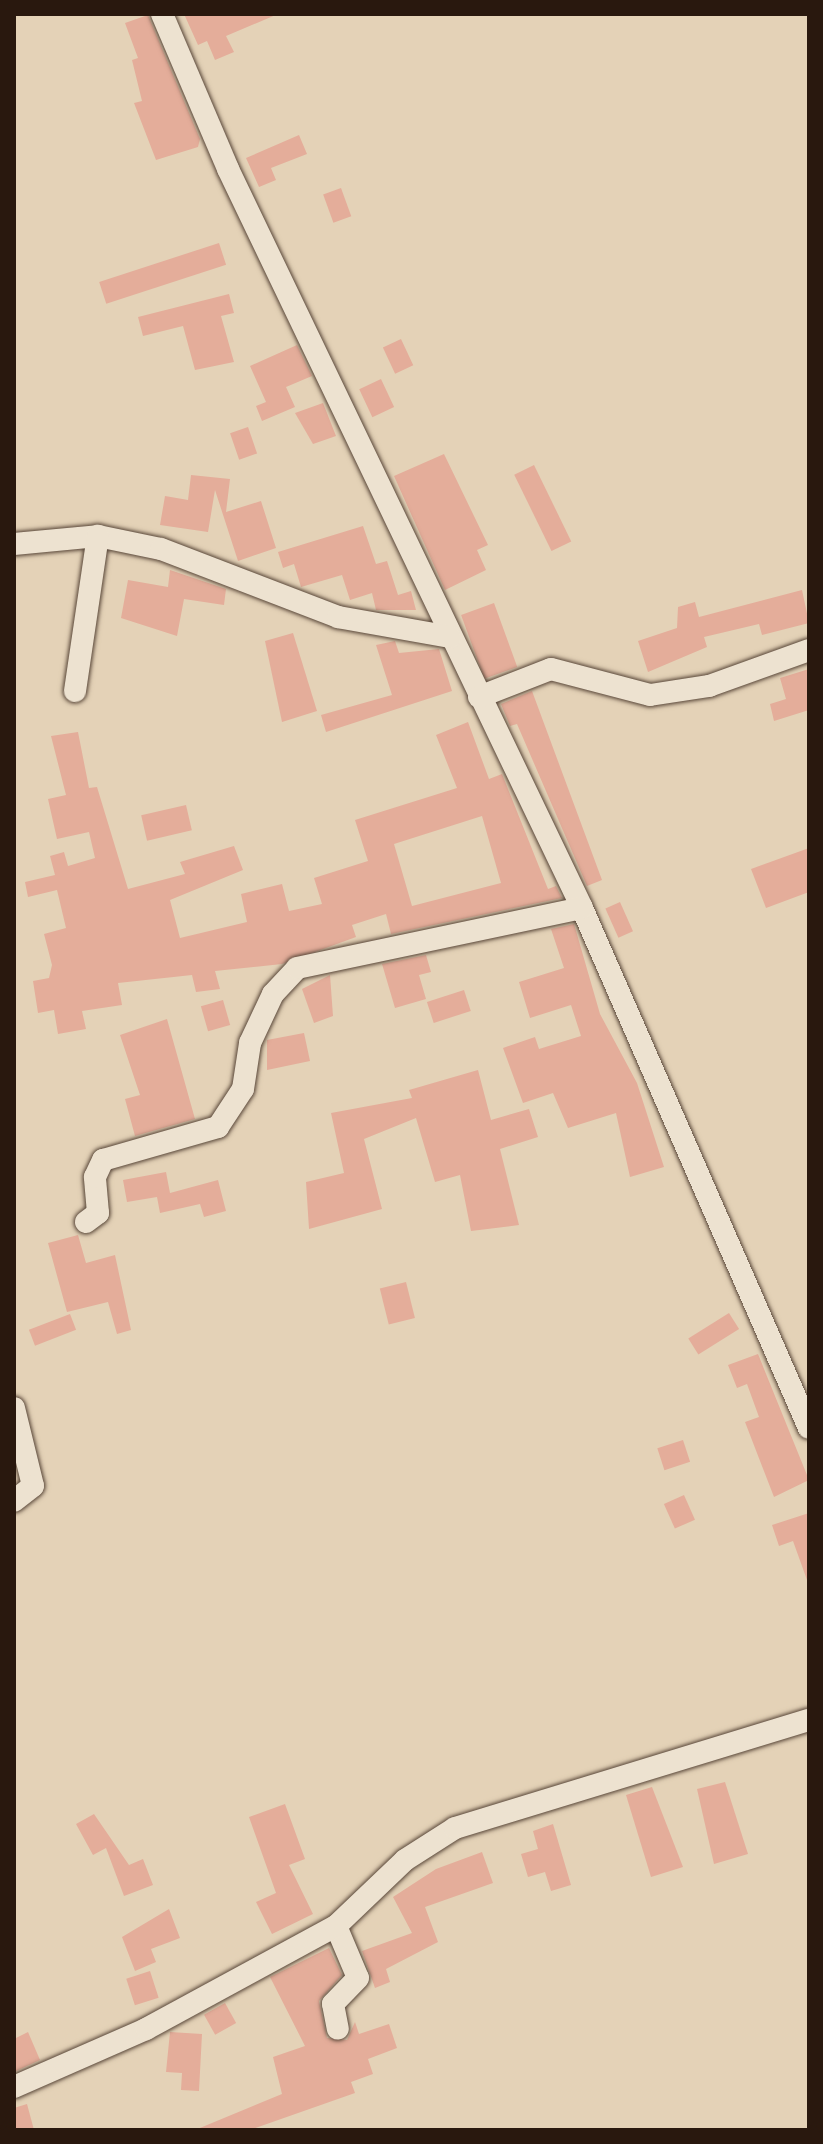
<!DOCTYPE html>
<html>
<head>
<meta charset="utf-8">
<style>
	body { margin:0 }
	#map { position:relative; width:823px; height:2144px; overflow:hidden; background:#e4d2b7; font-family:"EB Garamond",serif }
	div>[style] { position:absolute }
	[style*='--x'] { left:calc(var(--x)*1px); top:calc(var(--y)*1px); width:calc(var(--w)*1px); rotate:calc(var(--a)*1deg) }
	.building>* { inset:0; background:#e4ad9a; transform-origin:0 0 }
	.roads { filter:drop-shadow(0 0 2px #584638) drop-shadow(0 0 2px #584638) }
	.minor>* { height:22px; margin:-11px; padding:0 11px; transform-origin:11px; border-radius:11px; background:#ede2d0 }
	span { translate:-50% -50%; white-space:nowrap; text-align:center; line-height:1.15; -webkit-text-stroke:8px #ede2d0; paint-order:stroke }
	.frame { position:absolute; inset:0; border:16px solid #29180e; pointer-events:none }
</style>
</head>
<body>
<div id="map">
	<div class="building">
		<i style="clip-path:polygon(184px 14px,278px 14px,226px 36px,234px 52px,215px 60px,207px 41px,198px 45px)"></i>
		<i style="clip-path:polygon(148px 15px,200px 139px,198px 147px,156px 160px,134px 103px,142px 101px,132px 60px,138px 58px,125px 23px)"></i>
		<i style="clip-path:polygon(299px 135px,307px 154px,271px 168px,276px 180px,259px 187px,246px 158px)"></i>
		<i style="left:341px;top:188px;width:30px;height:19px;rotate:70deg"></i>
		<i style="left:219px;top:243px;width:23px;height:126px;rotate:72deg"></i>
		<i style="clip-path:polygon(229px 294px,234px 313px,221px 316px,234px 362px,195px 370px,183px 326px,143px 336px,138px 317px)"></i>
		<i style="left:401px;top:339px;width:29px;height:20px;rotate:65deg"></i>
		<i style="clip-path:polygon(297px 345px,312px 376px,286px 387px,295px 407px,262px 421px,256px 406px,266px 402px,250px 366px)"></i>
		<i style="left:381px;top:379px;width:31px;height:24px;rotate:65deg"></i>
		<i style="clip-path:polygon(323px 403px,336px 436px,313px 444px,295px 413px)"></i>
		<i style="left:248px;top:427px;width:28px;height:19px;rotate:71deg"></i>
		<i style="clip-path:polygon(444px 454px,488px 545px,477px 550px,486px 570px,445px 590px,394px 476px)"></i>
		<i style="left:534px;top:465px;width:85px;height:22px;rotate:64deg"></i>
		<i style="clip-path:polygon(191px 475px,230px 479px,226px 512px,261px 501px,276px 548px,238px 561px,215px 490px,208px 532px,160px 525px,165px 496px,188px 500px)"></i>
		<i style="clip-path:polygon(363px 526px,376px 564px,387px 561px,398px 595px,411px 591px,416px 610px,376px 610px,372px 593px,350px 600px,342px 575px,301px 587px,294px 564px,283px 568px,278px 552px)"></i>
		<i style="clip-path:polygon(170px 570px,226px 589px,224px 605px,184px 599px,177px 636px,121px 618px,128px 580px,168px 587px)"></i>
		<i style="clip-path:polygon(802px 590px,809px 623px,762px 635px,759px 624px,704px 637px,707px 647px,648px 672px,638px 641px,677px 628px,678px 607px,695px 602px,699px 617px)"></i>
		<i style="left:494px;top:603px;width:68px;height:35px;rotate:70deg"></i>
		<i style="clip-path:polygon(293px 633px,317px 711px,282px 722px,265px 641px)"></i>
		<i style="clip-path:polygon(395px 641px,399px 653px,439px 649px,452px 691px,326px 732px,321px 715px,392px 695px,376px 645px)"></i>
		<i style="clip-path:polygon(809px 669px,809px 710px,774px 721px,770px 704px,786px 699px,780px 678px)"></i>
		<i style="clip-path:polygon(532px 691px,602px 880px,587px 886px,517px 724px,510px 726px,501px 704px)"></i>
		<i style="clip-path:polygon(evenodd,468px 722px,489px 779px,502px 774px,548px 889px,556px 886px,562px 898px,391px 934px,386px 914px,352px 925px,356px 937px,282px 964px,215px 971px,220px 989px,196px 992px,192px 975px,118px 983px,122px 1005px,82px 1011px,86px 1029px,58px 1034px,54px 1010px,38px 1013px,33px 981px,49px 978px,52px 965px,44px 934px,66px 928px,57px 890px,28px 897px,25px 882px,55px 875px,50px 856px,64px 852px,68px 866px,95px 858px,89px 832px,57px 839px,48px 799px,66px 795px,51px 736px,78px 732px,89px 788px,97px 787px,128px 889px,185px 874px,180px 862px,234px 846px,243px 870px,170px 900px,180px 938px,247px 922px,241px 894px,282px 884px,289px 911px,322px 904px,314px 878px,368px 861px,355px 820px,457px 788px,436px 735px,468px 722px,482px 816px,501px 883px,412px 906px,394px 844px,482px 816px)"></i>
		<i style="left:186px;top:805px;width:26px;height:46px;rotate:77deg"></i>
		<i style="clip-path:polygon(809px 848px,809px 892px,766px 908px,751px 869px)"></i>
		<i style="left:620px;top:902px;width:32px;height:16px;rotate:66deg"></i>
		<i style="clip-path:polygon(574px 924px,600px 1014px,637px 1083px,664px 1167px,630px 1177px,616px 1113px,568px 1128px,553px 1093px,523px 1103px,503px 1048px,535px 1037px,539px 1049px,581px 1036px,571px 1005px,530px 1018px,519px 982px,564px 968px,551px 929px)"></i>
		<i style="clip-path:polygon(426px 955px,431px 972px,419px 975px,426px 999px,395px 1008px,382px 964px)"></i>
		<i style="clip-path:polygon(330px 975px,333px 1016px,314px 1023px,302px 989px)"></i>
		<i style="left:464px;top:990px;width:22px;height:39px;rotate:72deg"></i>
		<i style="left:223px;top:1000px;width:26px;height:23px;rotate:74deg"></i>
		<i style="clip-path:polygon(167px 1019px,195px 1119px,135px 1136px,125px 1099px,140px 1095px,120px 1035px)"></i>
		<i style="clip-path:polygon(304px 1033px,310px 1061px,267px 1070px,267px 1040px)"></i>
		<i style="clip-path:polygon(478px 1070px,491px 1120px,529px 1109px,538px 1137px,500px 1149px,519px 1225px,471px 1231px,460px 1175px,435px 1182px,416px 1118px,364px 1139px,382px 1209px,309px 1229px,306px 1182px,344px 1173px,331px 1113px,412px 1098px,409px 1090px)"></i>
		<i style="clip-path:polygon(166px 1172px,170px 1193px,218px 1180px,226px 1211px,204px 1217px,200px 1204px,160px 1213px,157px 1197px,127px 1202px,123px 1180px)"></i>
		<i style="clip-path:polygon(78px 1235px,86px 1263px,115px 1255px,131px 1330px,117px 1334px,108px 1302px,67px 1312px,48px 1243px)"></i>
		<i style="left:406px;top:1282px;width:37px;height:27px;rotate:76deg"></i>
		<i style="left:729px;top:1313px;width:19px;height:48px;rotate:58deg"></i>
		<i style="left:70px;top:1314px;width:17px;height:44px;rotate:69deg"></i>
		<i style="clip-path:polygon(758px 1354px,809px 1480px,774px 1497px,745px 1422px,759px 1417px,747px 1384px,737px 1388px,728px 1365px)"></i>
		<i style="left:683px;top:1440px;width:23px;height:27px;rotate:72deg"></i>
		<i style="left:684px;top:1495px;width:27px;height:22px;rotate:66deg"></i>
		<i style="clip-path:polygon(809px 1513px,809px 1579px,807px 1580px,793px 1541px,779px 1546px,772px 1525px)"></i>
		<i style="clip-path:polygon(725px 1782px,748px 1854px,714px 1864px,697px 1789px)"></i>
		<i style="clip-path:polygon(652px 1787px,683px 1867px,651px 1877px,626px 1795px)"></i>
		<i style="clip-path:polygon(285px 1804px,305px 1859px,289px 1865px,313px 1914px,272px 1934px,256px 1902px,276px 1893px,249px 1817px)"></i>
		<i style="clip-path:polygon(94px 1814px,129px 1865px,143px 1859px,153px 1885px,124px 1896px,106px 1848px,93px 1855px,76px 1824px)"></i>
		<i style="clip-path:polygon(553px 1824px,571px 1885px,551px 1891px,545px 1872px,528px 1877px,521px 1854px,538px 1849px,533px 1831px)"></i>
		<i style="clip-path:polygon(482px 1852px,493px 1883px,425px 1907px,438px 1942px,386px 1969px,390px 1982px,375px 1988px,362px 1951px,412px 1933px,393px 1897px,436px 1869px)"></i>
		<i style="clip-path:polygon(169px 1909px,180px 1938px,151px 1949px,156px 1962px,135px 1971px,122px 1937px)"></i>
		<i style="clip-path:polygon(329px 1948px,342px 1975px,319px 2001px,327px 2038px,347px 2040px,355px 2022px,359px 2034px,389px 2024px,397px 2048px,368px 2059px,373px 2074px,351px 2082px,355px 2093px,250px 2130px,195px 2130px,282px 2094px,273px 2057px,305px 2046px,270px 1977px)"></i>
		<i style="left:150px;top:1971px;width:28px;height:25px;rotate:72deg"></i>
		<i style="left:225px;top:2003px;width:23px;height:24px;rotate:61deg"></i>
		<i style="clip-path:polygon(28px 2032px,40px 2060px,14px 2072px,14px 2039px)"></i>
		<i style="clip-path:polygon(170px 2032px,202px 2034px,199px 2091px,181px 2090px,182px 2073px,166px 2072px)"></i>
		<i style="clip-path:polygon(27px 2104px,34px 2130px,16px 2130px,14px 2108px)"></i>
	</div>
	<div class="roads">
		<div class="minor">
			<i style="--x:162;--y:14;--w:168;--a:66.9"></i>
			<i style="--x:228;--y:169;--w:819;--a:64.4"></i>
			<i style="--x:582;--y:908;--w:567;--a:66.42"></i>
			<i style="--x:14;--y:544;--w:84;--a:-5.4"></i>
			<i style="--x:98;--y:536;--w:64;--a:11.7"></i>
			<i style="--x:161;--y:549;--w:190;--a:21"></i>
			<i style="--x:338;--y:617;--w:114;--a:10.1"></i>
			<i style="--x:75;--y:691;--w:157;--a:-81.6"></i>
			<i style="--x:479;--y:697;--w:77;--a:-21.3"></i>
			<i style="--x:551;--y:669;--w:102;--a:14.7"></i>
			<i style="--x:650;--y:695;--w:60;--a:-8.7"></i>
			<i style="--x:709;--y:686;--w:106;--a:-19.8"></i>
			<i style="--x:86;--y:1222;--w:15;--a:-37"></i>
			<i style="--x:98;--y:1213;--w:36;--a:-95"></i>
			<i style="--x:95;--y:1177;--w:19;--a:-65"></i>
			<i style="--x:103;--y:1160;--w:120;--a:-16"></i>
			<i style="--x:218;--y:1127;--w:45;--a:-56.7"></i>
			<i style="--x:243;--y:1089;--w:47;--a:-81.3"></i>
			<i style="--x:250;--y:1043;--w:54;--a:-64.9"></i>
			<i style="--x:273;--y:994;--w:35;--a:-47"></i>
			<i style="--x:297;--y:968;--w:291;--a:-11.9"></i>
			<i style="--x:14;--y:1408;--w:80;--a:76.3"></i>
			<i style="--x:33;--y:1486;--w:24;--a:142"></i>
			<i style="--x:336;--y:1926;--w:56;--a:67.1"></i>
			<i style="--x:358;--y:1978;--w:36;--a:134"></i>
			<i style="--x:333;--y:2004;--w:25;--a:79"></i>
			<i style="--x:14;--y:2087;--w:144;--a:-23.7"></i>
			<i style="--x:146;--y:2029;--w:216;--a:-28.5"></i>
			<i style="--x:336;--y:1926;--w:95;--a:-43.7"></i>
			<i style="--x:405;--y:1860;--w:59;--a:-32.6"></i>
			<i style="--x:455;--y:1828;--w:370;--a:-17"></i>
		</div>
	</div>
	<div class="frame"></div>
</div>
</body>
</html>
